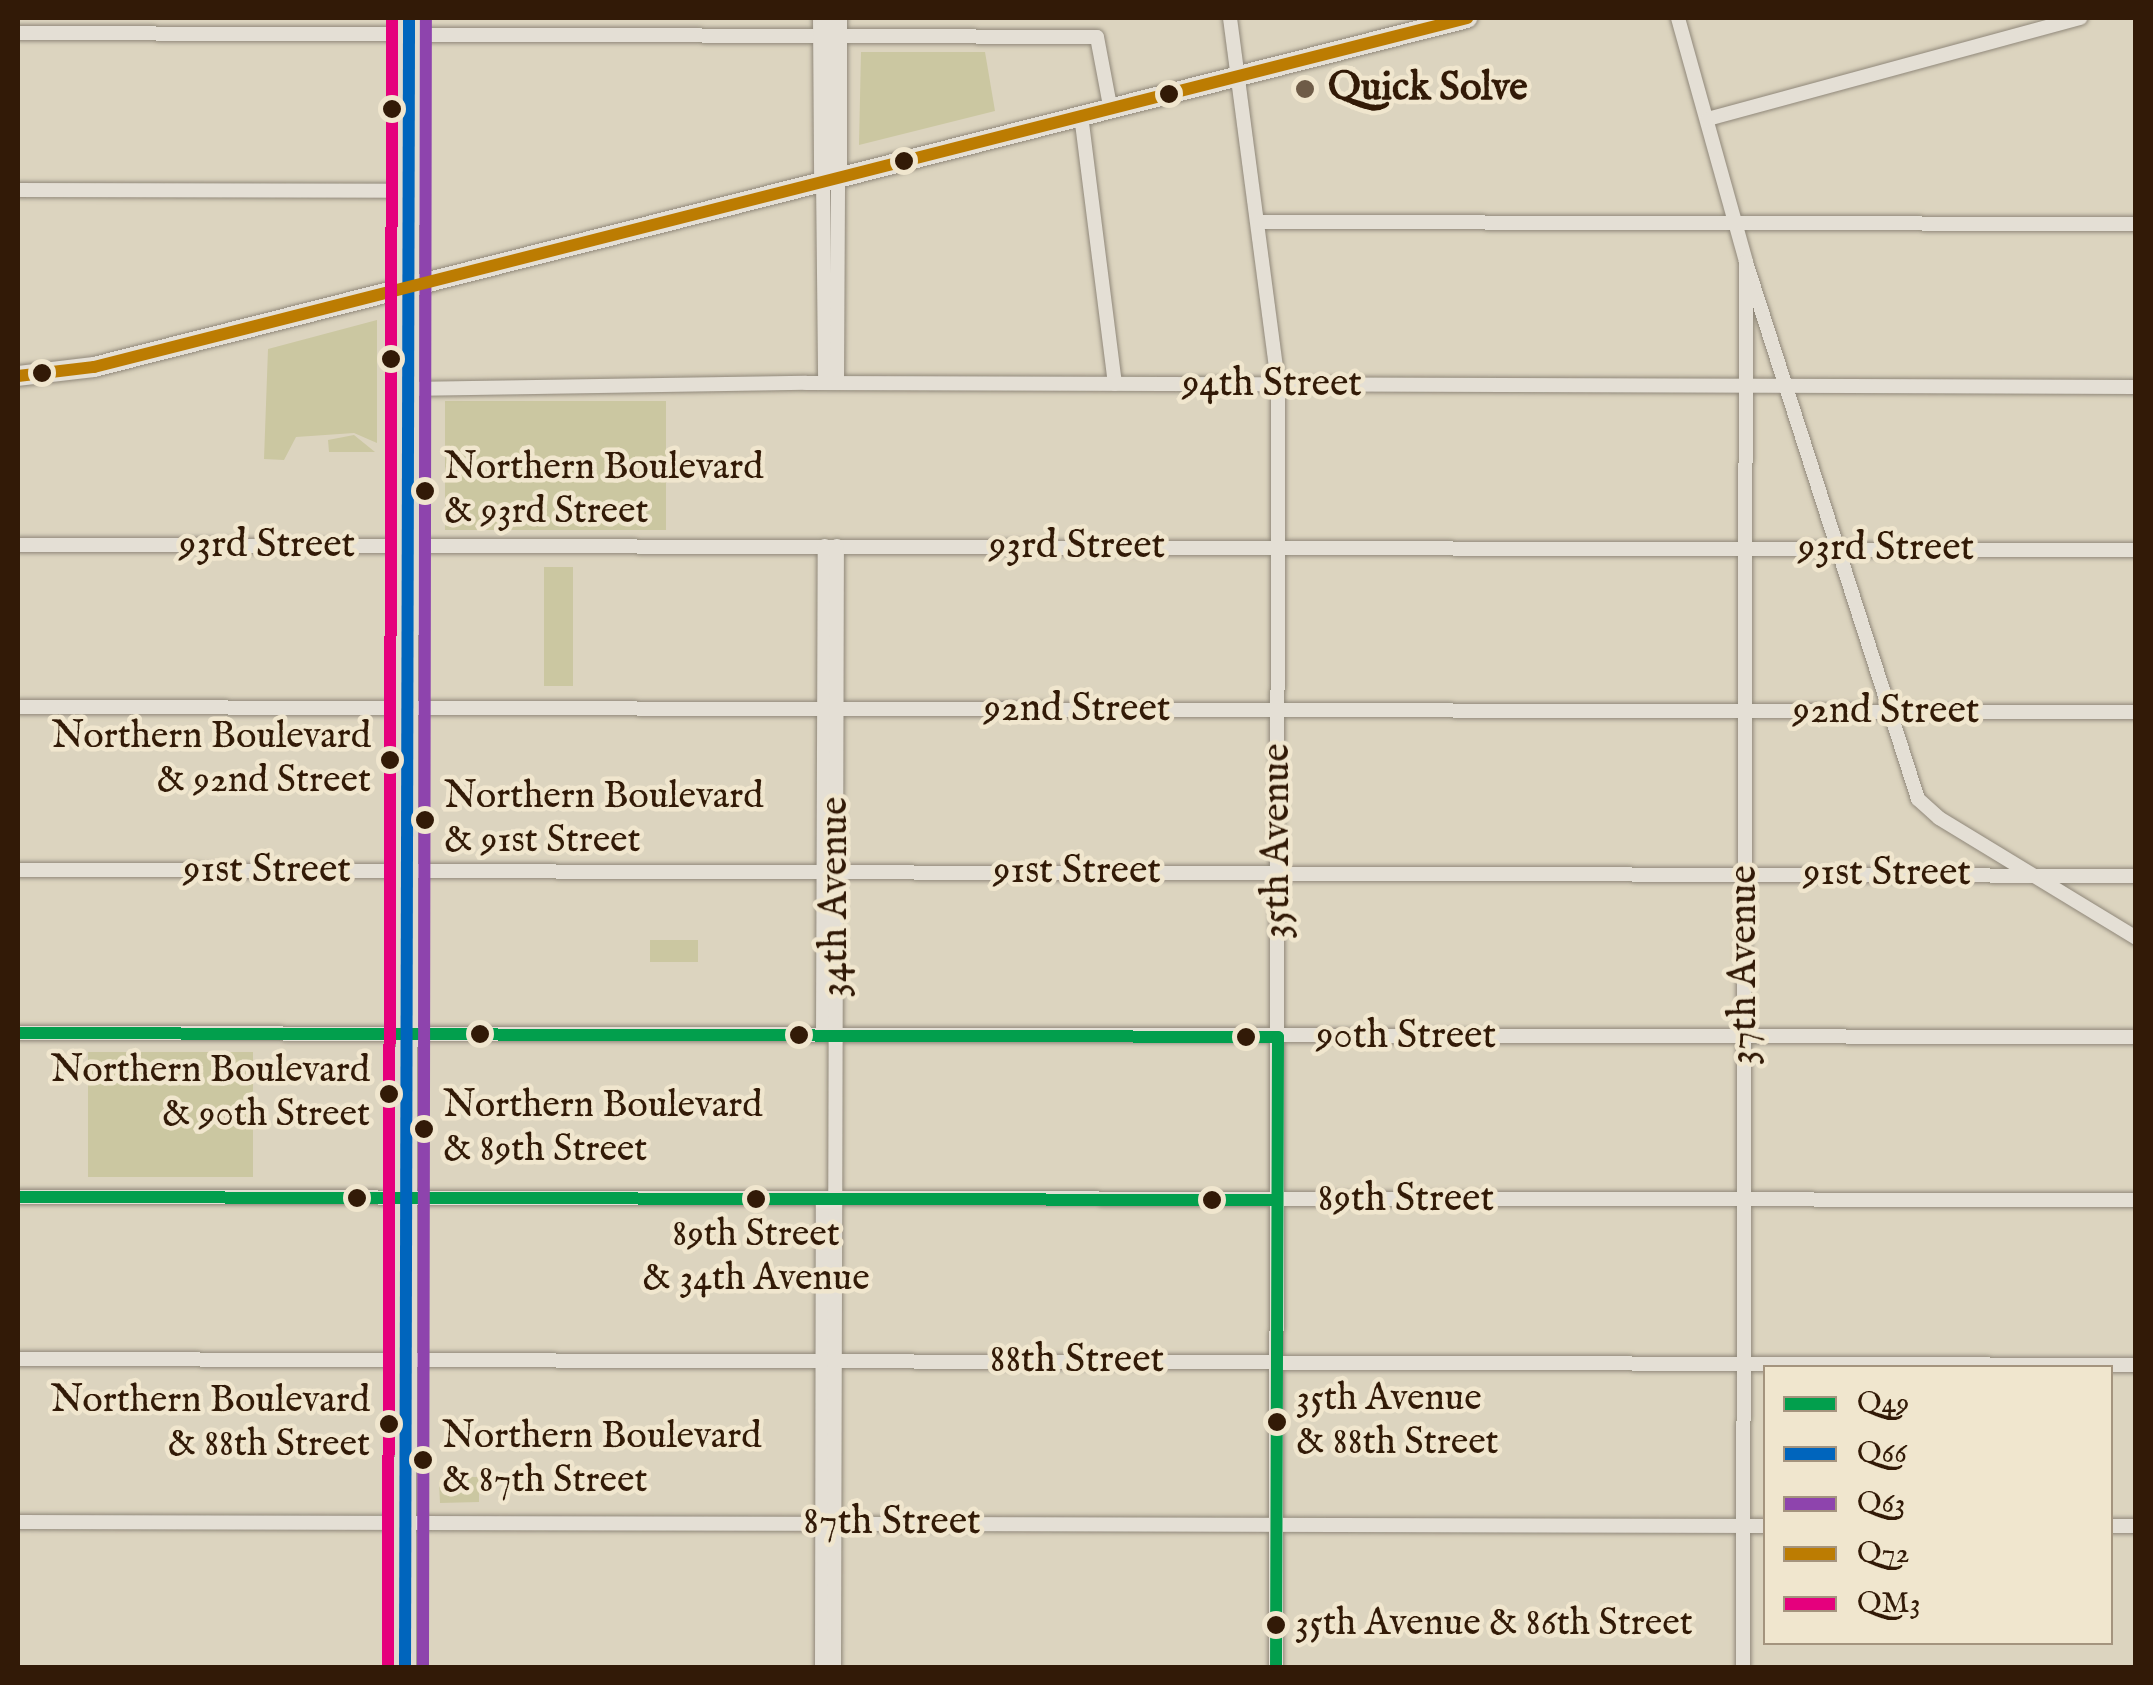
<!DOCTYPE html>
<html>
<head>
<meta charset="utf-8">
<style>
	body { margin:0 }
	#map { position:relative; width:2153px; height:1685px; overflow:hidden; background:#dcd4bf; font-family:"IM FELL English",serif }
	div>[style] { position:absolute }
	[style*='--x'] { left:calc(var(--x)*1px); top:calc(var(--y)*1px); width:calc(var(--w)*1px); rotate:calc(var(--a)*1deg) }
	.green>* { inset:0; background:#cbc7a1; transform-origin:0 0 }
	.roads { filter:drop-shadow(0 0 2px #90887a) drop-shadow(0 0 2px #90887a) }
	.minor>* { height:14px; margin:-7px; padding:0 7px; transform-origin:7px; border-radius:7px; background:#e4dfd5 }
	.tertiary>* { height:18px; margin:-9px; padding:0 9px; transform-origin:9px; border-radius:9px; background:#e4dfd5 }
	.secondary>* { height:20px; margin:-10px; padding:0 10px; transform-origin:10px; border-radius:10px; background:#e4dfd5 }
	.primary>* { height:22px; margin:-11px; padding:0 11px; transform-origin:11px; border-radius:11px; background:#dfdace }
	.bus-1>* { height:12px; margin:-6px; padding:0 6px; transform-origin:6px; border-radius:6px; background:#029f4d }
	.bus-2>* { height:12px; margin:-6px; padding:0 6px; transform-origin:6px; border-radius:6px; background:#0065bd }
	.bus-3>* { height:12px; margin:-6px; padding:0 6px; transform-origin:6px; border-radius:6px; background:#8e44ad }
	.bus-4>* { height:12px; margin:-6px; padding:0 6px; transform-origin:6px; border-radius:6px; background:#bc7c02 }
	.bus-5>* { height:12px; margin:-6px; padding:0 6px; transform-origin:6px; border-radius:6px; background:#e5007d }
	.dots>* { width:28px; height:28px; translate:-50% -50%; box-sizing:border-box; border:5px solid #f0e6ce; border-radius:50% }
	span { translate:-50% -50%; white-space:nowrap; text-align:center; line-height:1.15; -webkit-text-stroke:9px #f0e6ce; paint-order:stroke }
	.bus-label { font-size:38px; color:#321a07 }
	.left { translate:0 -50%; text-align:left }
	.right { translate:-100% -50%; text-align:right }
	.poi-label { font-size:40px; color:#321a07; font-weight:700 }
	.street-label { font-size:40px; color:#321a07 }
	.frame { position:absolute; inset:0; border:20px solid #321a07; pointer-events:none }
	.legend { position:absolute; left:1763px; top:1365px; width:350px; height:280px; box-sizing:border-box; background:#f0e6ce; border:2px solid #a4947e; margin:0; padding:12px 18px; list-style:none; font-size:30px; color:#321a07 }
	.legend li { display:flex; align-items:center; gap:20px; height:50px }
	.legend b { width:50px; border:2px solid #a4947e }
</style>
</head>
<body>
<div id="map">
	<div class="green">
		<i style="clip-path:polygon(861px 52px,985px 52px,995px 111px,859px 145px)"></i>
		<i style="clip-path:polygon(377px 320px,377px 443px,354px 433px,296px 437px,284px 460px,264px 459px,268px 349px)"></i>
		<i style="left:666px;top:401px;width:129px;height:221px;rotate:90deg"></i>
		<i style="clip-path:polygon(354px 435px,375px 452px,329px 452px,328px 440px)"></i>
		<i style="left:573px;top:567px;width:119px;height:29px;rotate:90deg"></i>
		<i style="left:650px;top:940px;width:48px;height:22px"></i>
		<i style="left:88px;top:1052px;width:165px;height:125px"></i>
		<i style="clip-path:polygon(449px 1477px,479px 1477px,479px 1502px,440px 1503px,439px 1481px)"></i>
	</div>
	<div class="roads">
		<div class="minor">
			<i style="--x:1230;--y:18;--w:370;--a:82.5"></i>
			<i style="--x:1278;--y:385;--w:1283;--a:90.09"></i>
			<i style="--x:1678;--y:18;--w:253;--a:74.4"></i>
			<i style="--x:1746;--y:262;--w:564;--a:72.24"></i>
			<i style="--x:1918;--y:799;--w:28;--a:42"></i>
			<i style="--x:1939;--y:818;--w:231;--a:31.3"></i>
			<i style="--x:18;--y:33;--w:1079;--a:0.21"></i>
			<i style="--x:1097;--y:37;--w:70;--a:79.3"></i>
			<i style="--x:1081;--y:115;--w:271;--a:82.8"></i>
			<i style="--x:1708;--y:119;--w:386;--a:-15.2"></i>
			<i style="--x:823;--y:178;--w:205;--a:89.4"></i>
			<i style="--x:18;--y:190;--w:390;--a:0.1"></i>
			<i style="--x:1260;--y:222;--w:876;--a:0.13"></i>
			<i style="--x:837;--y:383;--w:209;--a:-89.7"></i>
			<i style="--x:408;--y:389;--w:398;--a:-0.9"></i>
			<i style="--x:806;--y:383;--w:1330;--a:0.17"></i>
			<i style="--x:18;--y:545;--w:2118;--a:0.14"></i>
			<i style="--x:18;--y:707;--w:2118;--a:0.14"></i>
			<i style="--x:18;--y:870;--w:2118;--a:0.16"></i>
			<i style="--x:18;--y:1033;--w:2118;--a:0.11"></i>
			<i style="--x:823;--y:1035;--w:489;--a:-89.8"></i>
			<i style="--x:18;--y:1197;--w:2118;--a:0.08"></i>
			<i style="--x:18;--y:1359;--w:2118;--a:0.16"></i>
			<i style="--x:18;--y:1522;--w:1748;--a:0.13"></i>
			<i style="--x:2110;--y:1526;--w:26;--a:0"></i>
			<i style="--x:822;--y:1668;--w:470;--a:-89.9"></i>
			<i style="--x:834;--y:1668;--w:1122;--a:-89.85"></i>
			<i style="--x:1743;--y:1668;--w:1406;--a:-89.88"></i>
		</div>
		<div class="tertiary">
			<i style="--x:822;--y:18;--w:160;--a:89.6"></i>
			<i style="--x:838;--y:174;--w:156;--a:-90"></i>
		</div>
		<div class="secondary">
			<i style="--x:18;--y:376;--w:77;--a:-6.8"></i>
			<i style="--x:94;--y:367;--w:1417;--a:-14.26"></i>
		</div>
		<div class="primary">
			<i style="--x:405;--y:1668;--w:1650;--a:-89.86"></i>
		</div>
	</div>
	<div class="bus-1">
		<i style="--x:18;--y:1033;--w:1260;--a:0.18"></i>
		<i style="--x:1278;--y:1037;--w:631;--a:90.18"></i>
		<i style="--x:18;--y:1197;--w:1259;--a:0.14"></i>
	</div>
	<div class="bus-2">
		<i style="--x:405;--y:1668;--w:1650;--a:-89.86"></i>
	</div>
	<div class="bus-3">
		<i style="--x:423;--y:1668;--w:1650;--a:-89.9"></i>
	</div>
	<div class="bus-4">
		<i style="--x:18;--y:376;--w:77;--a:-6.8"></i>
		<i style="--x:94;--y:367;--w:1417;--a:-14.26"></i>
	</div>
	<div class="bus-5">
		<i style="--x:388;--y:1668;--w:1650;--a:-89.86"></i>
	</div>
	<div class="dots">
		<i style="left:1305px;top:89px;background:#6e5b47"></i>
		<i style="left:1169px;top:94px;background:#321a07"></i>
		<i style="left:392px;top:109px;background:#321a07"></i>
		<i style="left:904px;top:161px;background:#321a07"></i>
		<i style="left:391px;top:359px;background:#321a07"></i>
		<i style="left:42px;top:373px;background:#321a07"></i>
		<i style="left:425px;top:491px;background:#321a07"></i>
		<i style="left:390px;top:760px;background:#321a07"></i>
		<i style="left:425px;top:820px;background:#321a07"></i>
		<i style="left:480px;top:1034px;background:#321a07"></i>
		<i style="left:799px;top:1035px;background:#321a07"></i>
		<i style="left:1246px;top:1037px;background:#321a07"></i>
		<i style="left:389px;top:1094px;background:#321a07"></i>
		<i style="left:424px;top:1129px;background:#321a07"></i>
		<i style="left:357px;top:1198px;background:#321a07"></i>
		<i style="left:756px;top:1199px;background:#321a07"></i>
		<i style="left:1212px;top:1200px;background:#321a07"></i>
		<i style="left:1277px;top:1422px;background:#321a07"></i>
		<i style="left:389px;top:1424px;background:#321a07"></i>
		<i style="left:423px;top:1460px;background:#321a07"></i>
		<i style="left:1276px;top:1625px;background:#321a07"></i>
	</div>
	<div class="bus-label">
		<span class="left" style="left:444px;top:491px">Northern Boulevard<br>&amp; 93rd Street</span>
		<span class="right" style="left:371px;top:760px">Northern Boulevard<br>&amp; 92nd Street</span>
		<span class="left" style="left:444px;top:820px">Northern Boulevard<br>&amp; 91st Street</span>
		<span class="right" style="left:370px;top:1094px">Northern Boulevard<br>&amp; 90th Street</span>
		<span class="left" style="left:443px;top:1129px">Northern Boulevard<br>&amp; 89th Street</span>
		<span style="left:756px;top:1258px">89th Street<br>&amp; 34th Avenue</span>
		<span class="left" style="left:1296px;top:1422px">35th Avenue<br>&amp; 88th Street</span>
		<span class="right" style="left:370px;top:1424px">Northern Boulevard<br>&amp; 88th Street</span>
		<span class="left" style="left:442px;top:1460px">Northern Boulevard<br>&amp; 87th Street</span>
		<span class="left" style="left:1295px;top:1625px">35th Avenue &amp; 86th Street</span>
	</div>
	<div class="poi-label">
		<span class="left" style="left:1328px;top:89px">Quick Solve</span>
	</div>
	<div class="street-label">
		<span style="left:1272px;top:385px">94th Street</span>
		<span style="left:267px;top:546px">93rd Street</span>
		<span style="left:1077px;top:547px">93rd Street</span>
		<span style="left:1886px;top:549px">93rd Street</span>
		<span style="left:1077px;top:710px">92nd Street</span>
		<span style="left:1886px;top:712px">92nd Street</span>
		<span style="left:1278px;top:841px;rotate:-90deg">35th Avenue</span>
		<span style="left:267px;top:871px">91st Street</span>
		<span style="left:1077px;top:872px">91st Street</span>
		<span style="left:1887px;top:874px">91st Street</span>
		<span style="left:836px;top:897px;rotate:-90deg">34th Avenue</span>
		<span style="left:1745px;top:965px;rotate:-90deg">37th Avenue</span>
		<span style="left:1406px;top:1037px">90th Street</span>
		<span style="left:1406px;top:1200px">89th Street</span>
		<span style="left:1077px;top:1361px">88th Street</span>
		<span style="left:892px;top:1523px">87th Street</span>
	</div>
	<div class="frame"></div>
	<ul class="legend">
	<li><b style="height:12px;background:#029f4d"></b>Q49</li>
	<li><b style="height:12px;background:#0065bd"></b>Q66</li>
	<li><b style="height:12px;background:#8e44ad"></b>Q63</li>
	<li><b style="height:12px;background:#bc7c02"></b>Q72</li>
	<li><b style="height:12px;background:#e5007d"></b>QM3</li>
	</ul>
</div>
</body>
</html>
